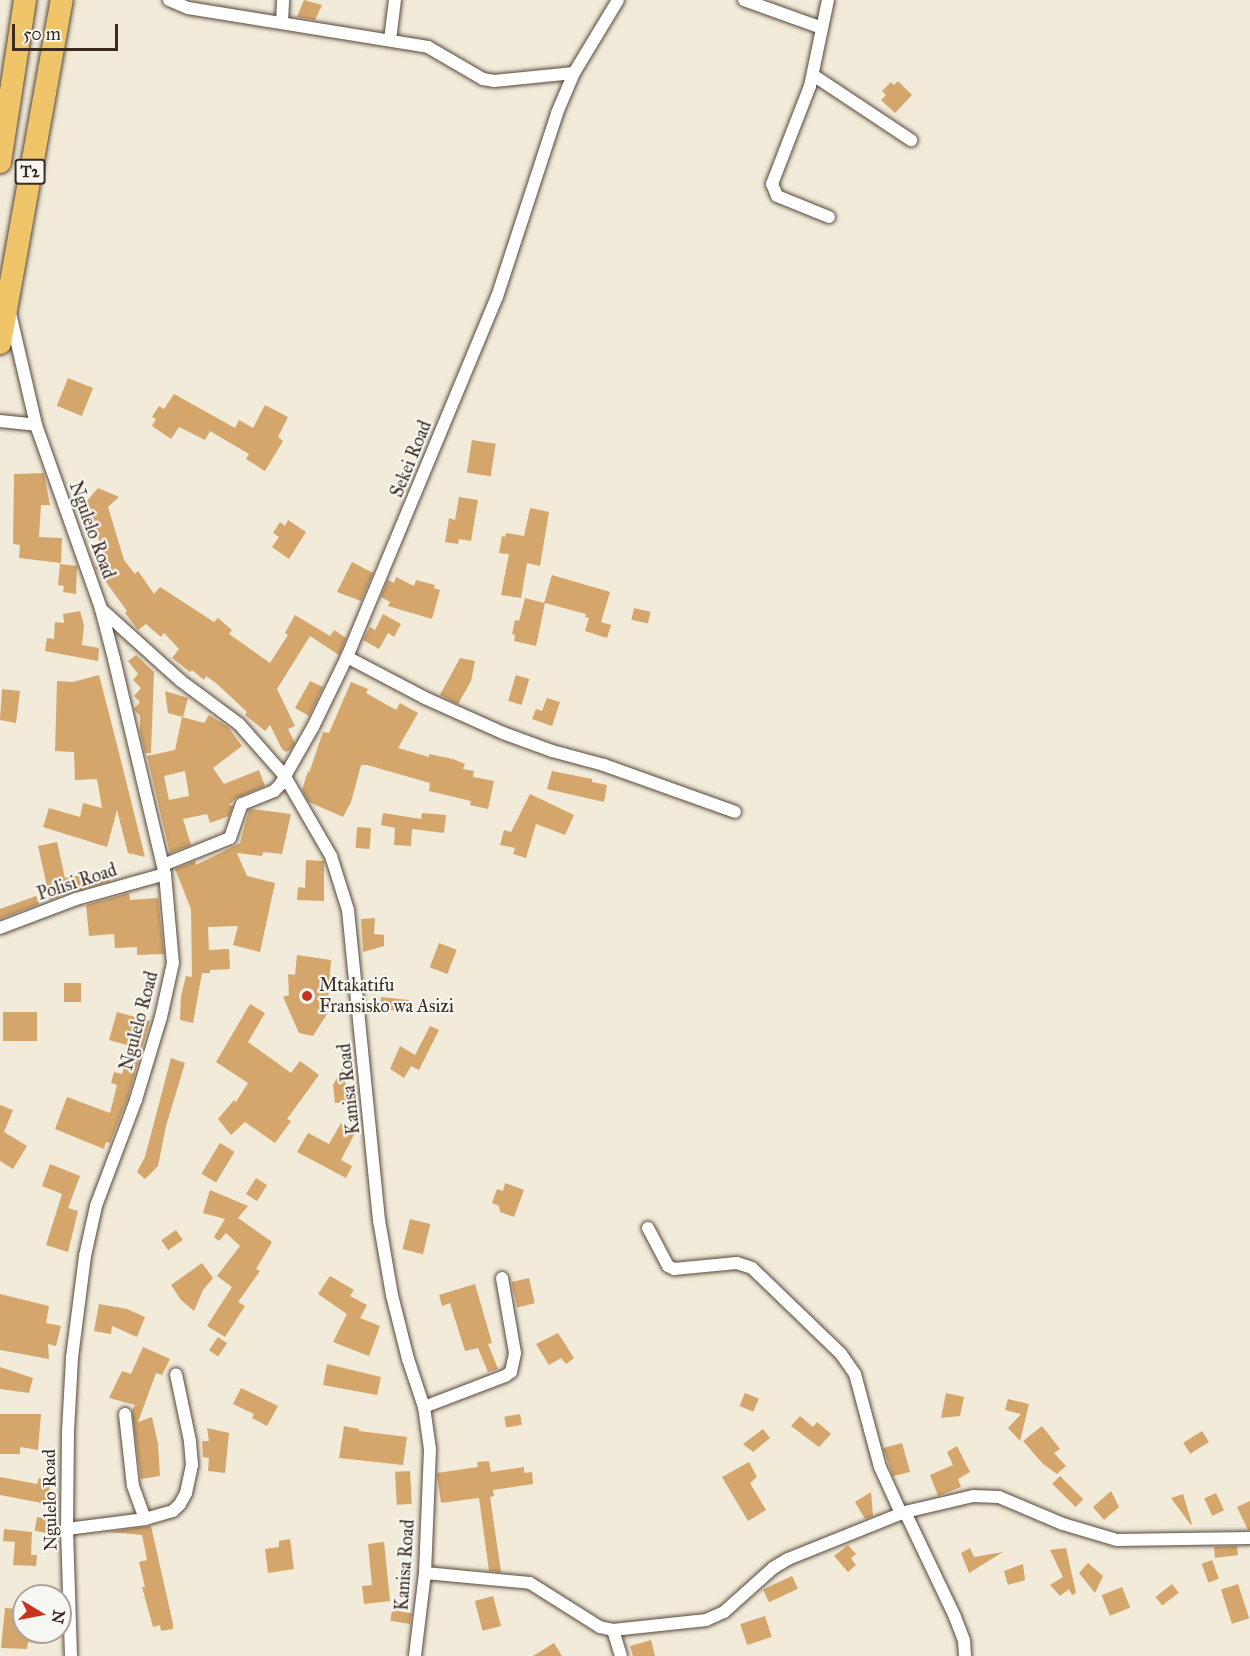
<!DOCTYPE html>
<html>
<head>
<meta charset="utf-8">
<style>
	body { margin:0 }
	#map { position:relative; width:1250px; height:1656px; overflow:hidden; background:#f2ebd9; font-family:"IM FELL Great Primer",serif }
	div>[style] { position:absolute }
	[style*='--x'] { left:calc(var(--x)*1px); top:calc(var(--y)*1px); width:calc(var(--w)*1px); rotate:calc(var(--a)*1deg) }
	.building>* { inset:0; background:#d5a66c; transform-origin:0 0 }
	.roads { filter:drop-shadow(0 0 2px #56473a) drop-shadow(0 0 2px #56473a) }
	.street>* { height:12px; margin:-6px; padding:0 6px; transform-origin:6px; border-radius:6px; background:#fff }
	.highway>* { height:22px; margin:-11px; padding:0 11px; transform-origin:11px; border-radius:11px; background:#f0c469 }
	.dots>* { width:16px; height:16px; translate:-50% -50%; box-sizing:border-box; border:3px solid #f6f6f2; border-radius:50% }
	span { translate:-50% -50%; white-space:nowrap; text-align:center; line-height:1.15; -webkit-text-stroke:4.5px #f6f6f2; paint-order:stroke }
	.shield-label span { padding:2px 4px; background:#f6f6f2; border:2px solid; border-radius:4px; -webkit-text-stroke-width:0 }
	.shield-label { font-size:16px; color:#3b2a1e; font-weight:700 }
	.street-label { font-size:18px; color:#3b2a1e }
	.poi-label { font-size:18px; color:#3b2a1e }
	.left { translate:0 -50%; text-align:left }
	.north { position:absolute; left:12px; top:1584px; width:60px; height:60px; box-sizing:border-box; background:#f6f6f2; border:2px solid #aba49d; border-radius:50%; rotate:100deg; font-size:16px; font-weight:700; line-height:24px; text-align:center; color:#3b2a1e }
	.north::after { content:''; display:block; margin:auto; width:21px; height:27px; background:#c8321e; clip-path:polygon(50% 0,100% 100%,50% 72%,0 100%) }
	.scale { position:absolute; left:12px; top:24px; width:106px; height:27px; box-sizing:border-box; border:3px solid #3b2a1e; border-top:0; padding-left:8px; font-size:18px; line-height:21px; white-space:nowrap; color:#3b2a1e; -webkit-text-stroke:4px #f6f6f2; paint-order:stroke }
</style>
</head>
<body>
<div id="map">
	<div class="building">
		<i style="clip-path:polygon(304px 0,322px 5px,315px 20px,297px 17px)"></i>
		<i style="clip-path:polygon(898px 81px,912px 95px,895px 113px,881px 100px,886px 95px,882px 91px,891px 82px,894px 85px)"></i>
		<i style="left:68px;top:378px;width:27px;height:30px;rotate:22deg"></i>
		<i style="clip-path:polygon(174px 394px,235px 428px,239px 420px,253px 428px,265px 405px,288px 417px,278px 437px,283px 441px,265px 471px,246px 459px,249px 454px,210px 431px,205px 440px,179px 427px,171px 439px,152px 426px,156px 419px,152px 417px,159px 406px,164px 409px)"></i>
		<i style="left:472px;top:440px;width:24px;height:33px;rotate:9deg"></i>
		<i style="clip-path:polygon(44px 473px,50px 505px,41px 505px,39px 537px,62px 538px,61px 563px,19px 558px,20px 545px,13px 544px,14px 474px)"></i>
		<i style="clip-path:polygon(98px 488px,119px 497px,108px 507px,124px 560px,135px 574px,138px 571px,154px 594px,160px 587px,214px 622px,218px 618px,232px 630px,229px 634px,270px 663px,288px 635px,285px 633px,295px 615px,330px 636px,334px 630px,346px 638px,339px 655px,310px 636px,277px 689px,295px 726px,288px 729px,295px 743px,290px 750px,286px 752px,282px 749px,270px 725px,265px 731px,245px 715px,247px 712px,216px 683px,206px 676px,204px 680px,192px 670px,190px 672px,172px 658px,179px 649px,164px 633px,161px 637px,146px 624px,138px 630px,125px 613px,127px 611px,95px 567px,105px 560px,87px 501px)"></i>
		<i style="clip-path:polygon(459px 497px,478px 500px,471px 541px,459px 539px,458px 544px,445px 542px,449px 518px,455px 520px)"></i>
		<i style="clip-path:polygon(530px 508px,549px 512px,540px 566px,527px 563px,521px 598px,501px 595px,509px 554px,499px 553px,502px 536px,505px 537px,506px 533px,524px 536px)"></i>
		<i style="clip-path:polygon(288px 520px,306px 532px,289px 559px,272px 547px,279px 537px,273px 533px,280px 522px,285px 526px)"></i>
		<i style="clip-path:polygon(352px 562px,373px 573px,361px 601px,337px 592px)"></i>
		<i style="clip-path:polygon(60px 564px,77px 566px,76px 594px,63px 592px,64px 586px,58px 585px)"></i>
		<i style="clip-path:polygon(552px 575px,610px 592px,601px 622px,611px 625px,607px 638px,585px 631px,589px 618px,585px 617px,586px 614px,545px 603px,536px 646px,514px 641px,515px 635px,512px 634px,515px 620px,519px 621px,525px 598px,544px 603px)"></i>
		<i style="clip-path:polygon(396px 577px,414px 586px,416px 580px,435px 585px,434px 588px,440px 590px,432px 619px,388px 606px,390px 602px,381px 597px,388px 580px,394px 583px)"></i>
		<i style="left:634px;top:608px;width:17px;height:12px;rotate:13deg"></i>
		<i style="clip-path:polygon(80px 611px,84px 625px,82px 645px,99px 648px,98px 661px,45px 651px,47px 638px,54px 639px,55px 622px,64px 623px,63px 614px)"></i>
		<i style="clip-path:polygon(383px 614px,401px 624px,394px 637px,388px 633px,379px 649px,363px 640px,370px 627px,375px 630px)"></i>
		<i style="clip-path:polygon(136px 655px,154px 672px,151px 753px,145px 753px,140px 731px,140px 716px,134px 709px,140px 702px,134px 696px,141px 688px,133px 680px,138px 674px,128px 661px)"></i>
		<i style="clip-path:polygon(460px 658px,475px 661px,471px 681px,458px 704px,440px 695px)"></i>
		<i style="clip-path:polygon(99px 675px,116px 741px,145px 857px,128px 853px,117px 810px,107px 847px,43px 827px,49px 808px,80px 817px,83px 803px,102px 808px,97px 779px,75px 780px,74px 752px,55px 751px,57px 681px,73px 682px)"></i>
		<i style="left:516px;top:675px;width:14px;height:27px;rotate:17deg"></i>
		<i style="clip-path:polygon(310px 681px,323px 687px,309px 716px,295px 708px)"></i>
		<i style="clip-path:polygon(351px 682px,368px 689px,366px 693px,396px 710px,400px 703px,418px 713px,398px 748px,429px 757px,429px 754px,453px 759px,465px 764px,463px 769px,474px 771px,473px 777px,494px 781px,488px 809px,470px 805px,471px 801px,429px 791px,430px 783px,367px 765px,361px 765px,351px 802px,343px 817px,309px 802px,302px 790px,308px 771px,309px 773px,323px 732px,329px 733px)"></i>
		<i style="clip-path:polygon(2px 689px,20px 691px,16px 723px,0 720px)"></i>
		<i style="clip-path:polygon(165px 691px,188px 698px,183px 717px,168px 713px)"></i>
		<i style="clip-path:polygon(547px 698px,560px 702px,552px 726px,532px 719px,536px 709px,542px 711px)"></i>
		<i style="clip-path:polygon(evenodd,209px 715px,228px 727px,242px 746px,213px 768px,224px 784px,259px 770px,265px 786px,236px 798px,229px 805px,233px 806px,229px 816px,210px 823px,207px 814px,183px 819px,191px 845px,170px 853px,147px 756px,175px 750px,182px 717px,204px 723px,209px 715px,185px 771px,189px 796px,169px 800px,164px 776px,185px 771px)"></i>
		<i style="clip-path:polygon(552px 771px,592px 779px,592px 782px,607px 785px,604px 802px,547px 789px)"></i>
		<i style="clip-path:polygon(530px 794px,574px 815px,565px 835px,536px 824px,526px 858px,513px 854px,515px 848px,500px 845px,504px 830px,511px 832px)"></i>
		<i style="clip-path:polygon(253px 809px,291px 814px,282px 854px,263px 852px,262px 856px,237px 853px,247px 876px,275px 883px,260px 952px,233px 945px,238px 926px,208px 927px,209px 950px,229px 949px,230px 969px,210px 970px,210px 973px,202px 973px,193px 1023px,180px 1020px,181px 996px,186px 976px,192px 977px,191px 909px,175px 869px,195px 861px,196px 865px,240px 843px,249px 810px)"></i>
		<i style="clip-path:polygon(383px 813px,421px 819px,422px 813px,446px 815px,444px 833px,412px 829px,411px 846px,394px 845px,395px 828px,381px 825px)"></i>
		<i style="left:357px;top:827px;width:14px;height:21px;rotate:4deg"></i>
		<i style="clip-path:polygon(57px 842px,65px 878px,108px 870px,110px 881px,50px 900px,38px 846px)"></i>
		<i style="clip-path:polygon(306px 860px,324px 861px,324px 901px,297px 900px,298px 887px,305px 888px)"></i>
		<i style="clip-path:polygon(129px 893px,130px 900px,158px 898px,164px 954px,137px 955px,137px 947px,115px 948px,114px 934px,89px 936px,86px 905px)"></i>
		<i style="clip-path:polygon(36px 896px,39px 904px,0 919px,0 909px)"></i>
		<i style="clip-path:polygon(375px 918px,374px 934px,384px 935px,384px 946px,363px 952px,361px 919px)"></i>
		<i style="left:439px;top:943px;width:19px;height:26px;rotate:21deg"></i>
		<i style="clip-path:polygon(297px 955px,331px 960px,328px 1001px,334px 1003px,313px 1036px,299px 1033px,283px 997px,289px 995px,288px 974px,295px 975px)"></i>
		<i style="left:64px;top:983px;width:17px;height:19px"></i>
		<i style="left:381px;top:997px;width:28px;height:12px;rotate:6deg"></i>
		<i style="clip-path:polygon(250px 1004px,265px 1013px,248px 1042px,291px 1073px,300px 1061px,319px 1075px,287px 1119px,291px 1121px,275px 1143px,245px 1122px,231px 1135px,218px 1119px,234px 1100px,236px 1102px,248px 1083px,216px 1062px)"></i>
		<i style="left:3px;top:1012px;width:34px;height:29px"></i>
		<i style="clip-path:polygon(117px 1012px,150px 1021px,128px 1097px,110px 1143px,106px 1142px,104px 1149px,55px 1129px,67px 1097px,110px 1113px,117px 1085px,111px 1083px,114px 1072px,122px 1074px,130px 1046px,109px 1040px)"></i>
		<i style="clip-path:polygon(430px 1026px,439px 1030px,419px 1070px,411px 1066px,404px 1078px,390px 1069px,400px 1046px,415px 1055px)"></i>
		<i style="clip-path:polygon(171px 1058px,185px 1063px,166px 1126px,158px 1166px,145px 1179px,137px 1172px,145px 1157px)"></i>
		<i style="clip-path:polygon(344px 1065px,347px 1102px,335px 1103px,333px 1085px)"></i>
		<i style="clip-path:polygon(0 1105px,13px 1110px,4px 1132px,27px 1146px,13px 1169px,0 1161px)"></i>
		<i style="clip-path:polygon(341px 1123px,356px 1131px,341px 1160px,352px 1166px,346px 1178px,297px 1152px,308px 1133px,329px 1144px)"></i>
		<i style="left:220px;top:1143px;width:17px;height:36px;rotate:31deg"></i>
		<i style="clip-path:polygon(50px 1164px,80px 1176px,68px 1208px,78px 1211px,68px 1252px,46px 1245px,62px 1194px,42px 1186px)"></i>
		<i style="left:256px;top:1178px;width:13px;height:19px;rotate:32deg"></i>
		<i style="clip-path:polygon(505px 1183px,524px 1190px,514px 1217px,500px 1212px,499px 1206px,492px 1203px,497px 1189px,503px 1191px)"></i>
		<i style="clip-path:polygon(210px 1190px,248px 1206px,238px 1218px,272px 1242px,256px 1269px,260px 1271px,238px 1302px,245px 1306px,225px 1337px,207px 1326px,232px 1287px,217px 1276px,240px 1246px,226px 1233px,219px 1241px,214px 1237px,225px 1219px,203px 1213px)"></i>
		<i style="left:410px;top:1219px;width:21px;height:31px;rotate:14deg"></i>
		<i style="left:176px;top:1230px;width:12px;height:18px;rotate:55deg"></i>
		<i style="clip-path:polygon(202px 1263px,213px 1278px,203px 1290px,194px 1311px,181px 1300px,171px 1285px)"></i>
		<i style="clip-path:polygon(330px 1276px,354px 1290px,350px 1296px,367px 1305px,360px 1318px,380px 1326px,369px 1356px,333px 1342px,347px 1314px,318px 1294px)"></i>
		<i style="left:529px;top:1278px;width:26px;height:18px;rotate:77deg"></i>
		<i style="clip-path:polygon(475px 1284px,492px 1343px,488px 1344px,498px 1369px,488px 1372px,478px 1348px,465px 1351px,450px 1303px,442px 1306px,439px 1295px)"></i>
		<i style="clip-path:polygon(0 1294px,49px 1306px,46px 1323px,61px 1326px,56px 1346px,48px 1344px,49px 1359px,0 1350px)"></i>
		<i style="clip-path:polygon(99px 1304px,127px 1309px,145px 1317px,137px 1337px,112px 1326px,111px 1334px,94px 1331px)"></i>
		<i style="clip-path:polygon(558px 1333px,574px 1358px,566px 1364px,561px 1358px,549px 1365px,536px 1344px)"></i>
		<i style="left:218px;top:1337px;width:11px;height:16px;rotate:34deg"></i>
		<i style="clip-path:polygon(143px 1347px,170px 1359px,162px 1375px,156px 1373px,138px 1422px,152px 1417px,158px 1444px,160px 1476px,141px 1479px,132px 1410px,135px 1405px,109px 1398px,122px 1371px,131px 1374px)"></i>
		<i style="clip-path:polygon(327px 1364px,381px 1377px,377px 1395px,323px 1385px)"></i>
		<i style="clip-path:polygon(0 1367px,33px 1378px,29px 1393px,0 1389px)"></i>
		<i style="clip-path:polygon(241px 1388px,278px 1406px,267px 1426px,252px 1418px,254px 1414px,233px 1404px)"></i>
		<i style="left:745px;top:1393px;width:15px;height:14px;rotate:23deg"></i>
		<i style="clip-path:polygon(946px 1393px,964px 1397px,960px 1416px,941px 1418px)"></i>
		<i style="clip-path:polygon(1008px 1399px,1029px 1404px,1020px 1441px,1008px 1428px,1021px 1414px,1005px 1410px)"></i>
		<i style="clip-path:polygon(0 1414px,41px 1414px,38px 1450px,20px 1447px,20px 1454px,0 1454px)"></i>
		<i style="left:520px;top:1414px;width:11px;height:16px;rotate:80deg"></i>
		<i style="clip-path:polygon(800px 1416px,813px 1427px,817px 1422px,831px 1434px,819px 1447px,791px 1426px)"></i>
		<i style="clip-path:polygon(344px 1426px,359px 1429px,359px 1431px,407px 1437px,403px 1465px,339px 1458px)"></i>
		<i style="clip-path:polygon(1042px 1426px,1060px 1449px,1054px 1453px,1066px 1466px,1057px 1474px,1043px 1464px,1023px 1441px)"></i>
		<i style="clip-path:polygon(207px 1428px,229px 1433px,225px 1473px,208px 1471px,209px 1458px,203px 1457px,202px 1441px,209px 1441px)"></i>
		<i style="clip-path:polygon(763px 1429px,770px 1438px,753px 1452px,743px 1444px)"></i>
		<i style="left:1202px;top:1431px;width:13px;height:22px;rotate:58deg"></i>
		<i style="clip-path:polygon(902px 1443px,910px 1472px,893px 1476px,883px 1448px)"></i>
		<i style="clip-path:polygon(957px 1446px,970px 1472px,958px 1479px,961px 1487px,938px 1496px,930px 1475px,953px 1465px,947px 1452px)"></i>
		<i style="clip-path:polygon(489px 1461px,491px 1472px,524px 1467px,524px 1473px,532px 1472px,533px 1484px,493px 1490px,494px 1496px,490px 1497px,501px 1572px,489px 1571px,479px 1498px,441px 1503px,437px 1475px,437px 1473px,478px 1467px,477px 1462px)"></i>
		<i style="clip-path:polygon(749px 1462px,757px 1477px,750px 1483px,766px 1510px,748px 1521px,722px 1477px)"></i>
		<i style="left:410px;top:1471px;width:33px;height:15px;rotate:87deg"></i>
		<i style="left:1060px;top:1476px;width:33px;height:11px;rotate:45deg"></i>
		<i style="clip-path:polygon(0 1477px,37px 1484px,39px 1478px,51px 1481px,47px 1504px,0 1495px)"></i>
		<i style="clip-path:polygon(1111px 1491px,1119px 1507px,1104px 1520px,1093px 1507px)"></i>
		<i style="clip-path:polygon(871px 1492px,873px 1516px,865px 1519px,855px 1502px)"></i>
		<i style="left:1216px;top:1493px;width:19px;height:13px;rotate:65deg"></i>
		<i style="clip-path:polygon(1183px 1494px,1192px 1524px,1191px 1525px,1171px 1498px)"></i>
		<i style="clip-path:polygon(1250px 1501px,1250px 1530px,1248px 1530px,1237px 1507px)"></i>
		<i style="left:37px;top:1517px;width:11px;height:14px;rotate:10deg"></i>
		<i style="clip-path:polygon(151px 1526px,173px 1624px,173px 1629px,161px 1631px,160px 1625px,153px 1627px,142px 1587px,145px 1587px,139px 1562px,147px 1560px,142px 1535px,109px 1532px)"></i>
		<i style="clip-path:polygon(4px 1529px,32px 1532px,31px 1555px,37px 1555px,36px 1566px,13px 1565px,15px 1542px,3px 1541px)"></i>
		<i style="clip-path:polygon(290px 1539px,294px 1569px,268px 1573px,265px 1549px,279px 1547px,279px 1541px)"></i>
		<i style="clip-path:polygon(384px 1542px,390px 1601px,364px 1604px,362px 1586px,372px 1585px,368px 1544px)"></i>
		<i style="clip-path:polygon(848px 1545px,856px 1554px,851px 1558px,856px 1565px,848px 1572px,834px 1556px)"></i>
		<i style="clip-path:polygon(1237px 1546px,1238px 1555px,1215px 1558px,1214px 1547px)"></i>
		<i style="clip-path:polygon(970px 1548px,974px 1557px,1003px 1552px,969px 1573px,961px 1553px)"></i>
		<i style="clip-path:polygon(1066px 1548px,1076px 1593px,1072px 1595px,1069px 1589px,1060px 1596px,1050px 1585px,1063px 1577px,1050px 1550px)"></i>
		<i style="left:1212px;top:1560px;width:20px;height:11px;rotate:70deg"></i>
		<i style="clip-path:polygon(1088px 1563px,1103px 1576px,1095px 1593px,1079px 1573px)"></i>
		<i style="clip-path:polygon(1023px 1564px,1025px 1580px,1008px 1585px,1004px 1571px)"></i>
		<i style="left:792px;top:1576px;width:14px;height:32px;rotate:65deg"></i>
		<i style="left:1172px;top:1584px;width:11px;height:21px;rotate:52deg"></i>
		<i style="left:1238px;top:1584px;width:36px;height:18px;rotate:72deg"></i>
		<i style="left:1122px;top:1587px;width:22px;height:22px;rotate:68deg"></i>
		<i style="left:493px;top:1596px;width:31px;height:19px;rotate:75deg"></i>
		<i style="clip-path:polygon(5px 1608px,22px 1609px,21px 1632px,42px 1632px,40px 1644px,28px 1642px,27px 1649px,1px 1648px)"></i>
		<i style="left:392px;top:1610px;width:20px;height:11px;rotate:9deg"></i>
		<i style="left:765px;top:1616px;width:22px;height:26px;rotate:72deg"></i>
		<i style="clip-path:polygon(651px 1640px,655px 1656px,633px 1656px,630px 1646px)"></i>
		<i style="clip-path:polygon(554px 1643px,562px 1656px,533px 1656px)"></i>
	</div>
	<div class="roads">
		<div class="street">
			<i style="--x:169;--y:0;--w:21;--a:23"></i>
			<i style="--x:188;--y:8;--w:243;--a:9.2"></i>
			<i style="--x:428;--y:47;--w:64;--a:30.2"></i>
			<i style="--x:483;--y:79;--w:11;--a:10"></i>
			<i style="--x:494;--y:81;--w:80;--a:-5.7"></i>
			<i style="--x:744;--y:0;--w:83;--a:19.7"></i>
			<i style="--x:828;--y:0;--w:88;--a:101.8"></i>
			<i style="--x:810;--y:86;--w:105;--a:111.2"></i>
			<i style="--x:772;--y:184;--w:13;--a:67"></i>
			<i style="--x:777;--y:196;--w:56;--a:22"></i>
			<i style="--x:282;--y:22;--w:22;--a:-87"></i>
			<i style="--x:390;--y:40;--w:40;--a:-82.9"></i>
			<i style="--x:813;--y:75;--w:118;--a:33.6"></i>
			<i style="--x:10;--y:313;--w:115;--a:76.9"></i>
			<i style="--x:36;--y:425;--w:195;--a:70.5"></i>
			<i style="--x:101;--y:609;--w:52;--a:75.4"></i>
			<i style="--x:114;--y:659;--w:221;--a:76.7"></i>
			<i style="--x:165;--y:874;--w:89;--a:84.9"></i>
			<i style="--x:173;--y:963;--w:55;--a:102.5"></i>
			<i style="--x:161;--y:1017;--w:87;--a:106.8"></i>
			<i style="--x:136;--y:1100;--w:113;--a:110.7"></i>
			<i style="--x:96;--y:1206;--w:51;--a:102.4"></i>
			<i style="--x:85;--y:1256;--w:103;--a:97.3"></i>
			<i style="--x:72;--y:1358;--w:73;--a:93.1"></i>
			<i style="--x:68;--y:1431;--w:98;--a:90.6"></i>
			<i style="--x:67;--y:1529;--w:127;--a:88.2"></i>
			<i style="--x:0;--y:421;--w:36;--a:6"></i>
			<i style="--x:101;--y:609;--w:108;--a:42"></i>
			<i style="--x:181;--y:681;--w:72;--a:36.6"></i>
			<i style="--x:239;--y:724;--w:68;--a:48.6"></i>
			<i style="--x:284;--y:775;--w:94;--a:59.9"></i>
			<i style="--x:331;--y:856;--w:57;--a:72.5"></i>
			<i style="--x:348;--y:910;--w:312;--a:84.3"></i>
			<i style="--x:379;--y:1220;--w:76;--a:80.2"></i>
			<i style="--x:392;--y:1295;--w:66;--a:76"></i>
			<i style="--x:408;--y:1359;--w:51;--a:71.6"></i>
			<i style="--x:424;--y:1407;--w:42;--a:81.9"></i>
			<i style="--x:430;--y:1449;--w:124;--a:92.3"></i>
			<i style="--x:425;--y:1573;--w:84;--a:96.9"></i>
			<i style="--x:347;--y:657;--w:88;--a:27.7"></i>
			<i style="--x:425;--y:698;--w:85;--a:24.2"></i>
			<i style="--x:503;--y:733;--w:52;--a:20.2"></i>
			<i style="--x:552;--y:751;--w:54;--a:15.1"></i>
			<i style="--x:604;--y:765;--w:139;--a:19.7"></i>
			<i style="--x:163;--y:865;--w:72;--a:-21.9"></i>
			<i style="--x:230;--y:838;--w:36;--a:-71"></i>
			<i style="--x:242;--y:804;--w:35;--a:-22"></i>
			<i style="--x:274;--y:791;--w:8;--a:-45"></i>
			<i style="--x:280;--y:785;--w:67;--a:-60.4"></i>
			<i style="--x:313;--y:727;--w:78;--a:-64.1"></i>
			<i style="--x:347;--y:657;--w:390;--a:-67.4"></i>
			<i style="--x:497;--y:297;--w:194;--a:-71.9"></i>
			<i style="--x:557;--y:113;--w:43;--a:-67"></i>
			<i style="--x:574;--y:73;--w:85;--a:-58.9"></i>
			<i style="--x:0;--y:928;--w:81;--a:-20.9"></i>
			<i style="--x:76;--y:899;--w:92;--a:-15.7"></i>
			<i style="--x:648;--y:1228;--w:43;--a:62.2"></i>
			<i style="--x:668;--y:1266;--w:7;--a:27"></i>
			<i style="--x:674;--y:1269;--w:63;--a:-5.4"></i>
			<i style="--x:737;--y:1263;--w:16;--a:18"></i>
			<i style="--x:752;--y:1268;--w:124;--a:44"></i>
			<i style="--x:841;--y:1354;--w:24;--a:55"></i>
			<i style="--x:855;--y:1374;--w:96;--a:75"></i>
			<i style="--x:880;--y:1467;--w:51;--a:65.5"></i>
			<i style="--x:424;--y:1407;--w:87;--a:-20.9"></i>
			<i style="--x:505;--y:1376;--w:7;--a:-34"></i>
			<i style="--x:511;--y:1372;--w:19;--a:-78"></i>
			<i style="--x:515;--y:1353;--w:76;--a:-99.8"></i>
			<i style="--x:125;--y:1414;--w:72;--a:83.7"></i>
			<i style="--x:133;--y:1486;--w:35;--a:70"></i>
			<i style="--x:905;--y:1512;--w:116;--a:64.5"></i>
			<i style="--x:955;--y:1617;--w:26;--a:69"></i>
			<i style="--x:964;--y:1641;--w:15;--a:86"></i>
			<i style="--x:67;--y:1529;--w:79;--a:-7.3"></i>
			<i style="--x:145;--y:1519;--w:29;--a:-16"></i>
			<i style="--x:173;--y:1511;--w:10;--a:-45"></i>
			<i style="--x:180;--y:1504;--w:13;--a:-61"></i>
			<i style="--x:186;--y:1493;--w:29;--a:-78"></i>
			<i style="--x:192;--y:1465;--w:24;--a:-95"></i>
			<i style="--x:190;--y:1441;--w:68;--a:-101.8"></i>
			<i style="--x:425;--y:1573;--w:105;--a:5.4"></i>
			<i style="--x:530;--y:1583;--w:83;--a:32.2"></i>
			<i style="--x:600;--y:1627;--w:13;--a:13"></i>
			<i style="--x:613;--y:1630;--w:94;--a:-6.1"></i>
			<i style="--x:706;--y:1620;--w:20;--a:-24"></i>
			<i style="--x:724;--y:1612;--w:66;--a:-41.9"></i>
			<i style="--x:773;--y:1568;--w:17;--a:-31"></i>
			<i style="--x:788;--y:1559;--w:126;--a:-21.9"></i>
			<i style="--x:905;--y:1512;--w:70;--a:-13.2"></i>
			<i style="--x:973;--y:1496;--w:26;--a:2"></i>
			<i style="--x:999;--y:1497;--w:69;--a:22.9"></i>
			<i style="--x:1063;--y:1524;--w:56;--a:16.5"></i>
			<i style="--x:1117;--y:1540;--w:133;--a:-0.9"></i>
			<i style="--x:613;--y:1630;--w:27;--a:73"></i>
		</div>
		<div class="highway">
			<i style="--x:0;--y:162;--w:164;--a:-81.2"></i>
			<i style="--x:0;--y:343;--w:349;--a:-79.8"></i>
		</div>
	</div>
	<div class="dots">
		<i style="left:307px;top:996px;background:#c8321e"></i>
	</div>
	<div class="shield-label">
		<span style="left:30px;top:172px">T2</span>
	</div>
	<div class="street-label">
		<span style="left:411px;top:459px;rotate:-68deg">Sekei Road</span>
		<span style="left:92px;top:530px;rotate:70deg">Ngulelo Road</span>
		<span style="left:77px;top:882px;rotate:-18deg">Polisi Road</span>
		<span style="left:139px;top:1021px;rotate:-75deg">Ngulelo Road</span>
		<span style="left:349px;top:1089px;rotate:-96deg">Kanisa Road</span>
		<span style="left:50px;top:1500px;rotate:-91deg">Ngulelo Road</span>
		<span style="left:405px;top:1565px;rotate:-86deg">Kanisa Road</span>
	</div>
	<div class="poi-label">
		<span class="left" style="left:319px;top:996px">Mtakatifu<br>Fransisko wa Asizi</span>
	</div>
	<div class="north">N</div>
	<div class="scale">50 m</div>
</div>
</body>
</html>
